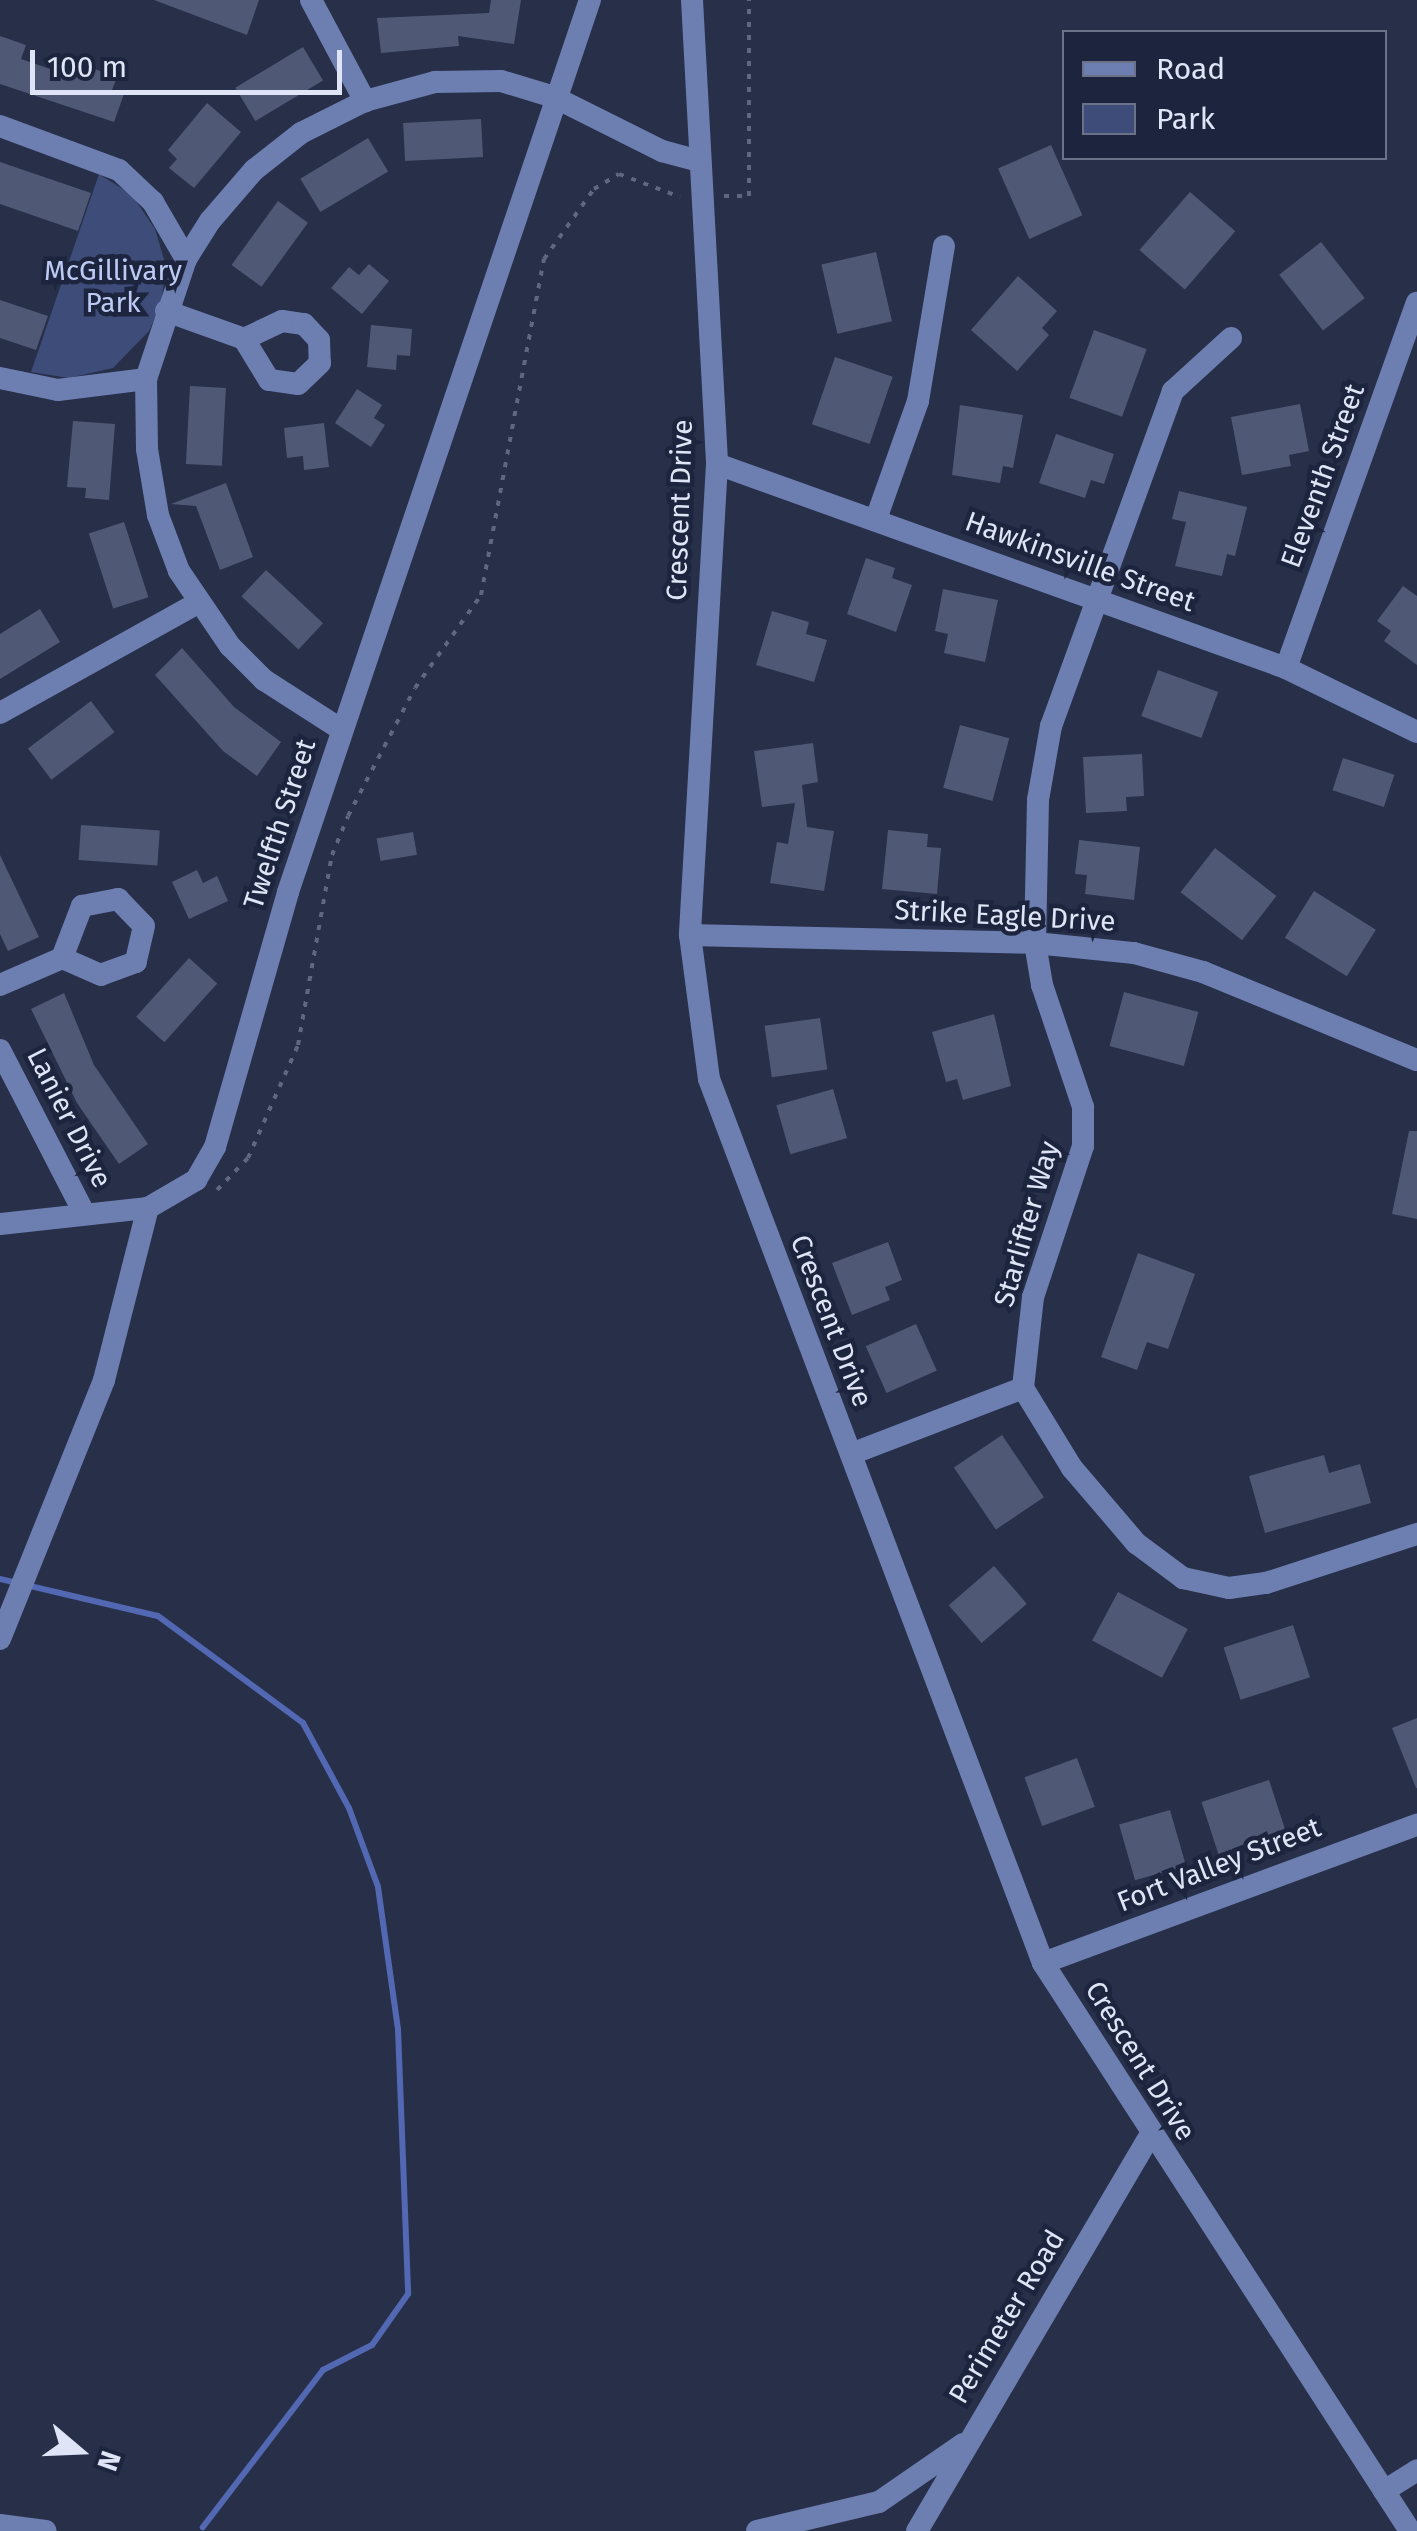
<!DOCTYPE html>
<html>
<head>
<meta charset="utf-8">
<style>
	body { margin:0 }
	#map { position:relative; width:1417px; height:2531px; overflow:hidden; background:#272f49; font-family:"Fira Sans",sans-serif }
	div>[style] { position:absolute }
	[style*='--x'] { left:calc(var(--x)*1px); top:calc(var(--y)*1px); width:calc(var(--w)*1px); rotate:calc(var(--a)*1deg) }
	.green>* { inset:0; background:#3e4c79 }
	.stream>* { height:6px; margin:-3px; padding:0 3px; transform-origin:3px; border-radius:3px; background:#5368b2 }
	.building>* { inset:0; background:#4f5975; transform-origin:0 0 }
	.path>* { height:4px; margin-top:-2px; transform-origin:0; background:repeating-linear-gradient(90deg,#60687f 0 5px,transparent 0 13px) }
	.minor>* { height:22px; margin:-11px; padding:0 11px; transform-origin:11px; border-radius:11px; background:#6d7eb1 }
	span { translate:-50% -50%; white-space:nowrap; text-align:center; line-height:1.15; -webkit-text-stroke:9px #1d253e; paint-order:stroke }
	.park-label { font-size:28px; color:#bdcbf4 }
	.street-label { font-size:28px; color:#dfe5f6 }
	.legend { position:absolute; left:1062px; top:30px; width:325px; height:130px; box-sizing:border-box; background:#1d253e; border:2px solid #6b7288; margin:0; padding:12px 18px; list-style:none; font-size:30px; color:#dfe5f6 }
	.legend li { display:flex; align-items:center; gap:20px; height:50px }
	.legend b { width:50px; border:2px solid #6b7288 }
	.north { position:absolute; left:30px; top:2401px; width:100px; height:100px; -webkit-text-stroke:8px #1d253e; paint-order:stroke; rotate:109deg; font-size:28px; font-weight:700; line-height:40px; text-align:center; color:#dfe5f6 }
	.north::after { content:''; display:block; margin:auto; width:35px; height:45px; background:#dfe5f6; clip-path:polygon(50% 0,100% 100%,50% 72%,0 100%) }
	.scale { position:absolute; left:30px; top:50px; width:312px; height:45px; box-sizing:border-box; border:5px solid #dfe5f6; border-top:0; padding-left:12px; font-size:30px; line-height:35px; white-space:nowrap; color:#dfe5f6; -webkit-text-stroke:8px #1d253e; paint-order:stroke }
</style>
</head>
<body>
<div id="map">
	<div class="green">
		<i style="clip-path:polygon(99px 174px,132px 195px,155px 229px,166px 266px,161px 304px,149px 331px,113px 368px,69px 378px,31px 372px)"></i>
	</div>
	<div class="stream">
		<i style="--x:0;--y:1579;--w:162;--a:13.2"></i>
		<i style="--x:158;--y:1616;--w:180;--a:36.4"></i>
		<i style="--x:303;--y:1723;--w:97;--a:61.6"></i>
		<i style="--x:349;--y:1808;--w:84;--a:69.8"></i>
		<i style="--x:378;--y:1887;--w:143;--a:82"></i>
		<i style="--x:398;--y:2029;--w:265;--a:87.8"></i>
		<i style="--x:408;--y:2294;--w:62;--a:125.2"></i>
		<i style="--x:372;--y:2345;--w:55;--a:153"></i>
		<i style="--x:323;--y:2370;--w:198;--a:127.4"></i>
	</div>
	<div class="building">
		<i style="clip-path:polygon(154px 0,259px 0,247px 35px)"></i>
		<i style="clip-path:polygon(491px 0,521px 0,514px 44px,458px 36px,459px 46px,381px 53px,377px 18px,489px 13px)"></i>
		<i style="clip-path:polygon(0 36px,26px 45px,21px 59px,62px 73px,67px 59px,117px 77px,112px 90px,124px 94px,114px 122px,0 84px)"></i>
		<i style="left:303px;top:47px;width:39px;height:79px;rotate:59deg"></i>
		<i style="clip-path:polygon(207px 103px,241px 132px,194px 188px,169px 168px,177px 159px,168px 150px)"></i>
		<i style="left:481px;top:119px;width:38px;height:78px;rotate:87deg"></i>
		<i style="left:368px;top:138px;width:39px;height:79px;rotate:59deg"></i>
		<i style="left:1051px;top:145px;width:77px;height:58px;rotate:66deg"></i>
		<i style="clip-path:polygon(0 162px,91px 193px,78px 231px,0 204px)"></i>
		<i style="left:1190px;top:192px;width:60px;height:77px;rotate:41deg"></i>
		<i style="left:278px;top:201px;width:37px;height:79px;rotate:36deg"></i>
		<i style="left:1321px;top:242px;width:71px;height:53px;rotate:52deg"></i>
		<i style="left:876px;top:252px;width:71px;height:56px;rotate:77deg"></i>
		<i style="clip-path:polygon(369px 264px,389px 281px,362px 314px,331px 288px,349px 267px,359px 275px)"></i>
		<i style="clip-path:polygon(1018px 276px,1057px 311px,1042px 328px,1049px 335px,1017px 371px,971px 330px)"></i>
		<i style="clip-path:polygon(0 300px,48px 316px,36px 350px,0 338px)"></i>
		<i style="clip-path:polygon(371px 325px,412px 329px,410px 356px,397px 355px,396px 370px,367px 367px)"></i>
		<i style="left:1094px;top:330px;width:56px;height:72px;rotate:20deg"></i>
		<i style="left:835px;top:357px;width:61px;height:71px;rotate:19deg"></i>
		<i style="left:190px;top:386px;width:36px;height:78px;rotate:3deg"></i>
		<i style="clip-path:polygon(357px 389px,382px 405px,374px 418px,385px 425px,371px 447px,335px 423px)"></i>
		<i style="clip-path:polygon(1300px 404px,1309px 451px,1289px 455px,1291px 466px,1242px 475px,1231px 417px)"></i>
		<i style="clip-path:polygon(960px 405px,1023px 415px,1013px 468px,1003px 466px,1000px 483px,952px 475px)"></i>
		<i style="clip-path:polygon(73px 421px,115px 424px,109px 500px,85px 498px,86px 488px,67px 487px)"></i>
		<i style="clip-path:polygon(324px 423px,329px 467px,304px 470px,303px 456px,287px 458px,284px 428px)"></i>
		<i style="clip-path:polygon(1056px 434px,1114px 454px,1104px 484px,1091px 480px,1085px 498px,1039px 483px)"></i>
		<i style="clip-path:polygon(226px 483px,253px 557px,220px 570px,196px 506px,171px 504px)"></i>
		<i style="clip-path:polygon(1179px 491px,1247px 507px,1235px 556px,1227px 554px,1222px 576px,1175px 566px,1186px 522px,1172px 519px)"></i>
		<i style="left:124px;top:522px;width:79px;height:37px;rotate:72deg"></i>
		<i style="clip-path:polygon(866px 558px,895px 568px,892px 578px,912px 585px,896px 632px,847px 614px)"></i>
		<i style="left:266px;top:570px;width:78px;height:36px;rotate:43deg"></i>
		<i style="clip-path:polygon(1403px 586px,1417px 596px,1417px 665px,1384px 641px,1391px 631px,1377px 621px)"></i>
		<i style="clip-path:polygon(943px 589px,998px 600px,985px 662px,944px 653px,948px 634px,935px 631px)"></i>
		<i style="clip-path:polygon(40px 609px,60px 642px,0 679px,0 634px)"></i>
		<i style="clip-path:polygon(772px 611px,809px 622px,806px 634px,827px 640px,814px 682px,756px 665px)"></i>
		<i style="clip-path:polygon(182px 648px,234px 707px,281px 742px,257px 776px,223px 751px,155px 675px)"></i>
		<i style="left:1158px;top:670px;width:64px;height:49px;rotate:20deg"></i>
		<i style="left:91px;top:701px;width:39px;height:79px;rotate:53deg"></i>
		<i style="left:960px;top:725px;width:51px;height:65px;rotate:15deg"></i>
		<i style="clip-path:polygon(813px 743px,818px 782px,802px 785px,807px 827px,834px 831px,824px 891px,770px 883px,777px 842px,788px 844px,795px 803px,762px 807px,754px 751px)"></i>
		<i style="clip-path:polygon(1142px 754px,1144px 796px,1126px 797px,1127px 811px,1086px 813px,1083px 757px)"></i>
		<i style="left:1343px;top:758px;width:54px;height:34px;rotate:18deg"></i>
		<i style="left:81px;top:825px;width:79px;height:35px;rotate:4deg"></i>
		<i style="clip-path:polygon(888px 830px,928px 834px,927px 847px,941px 848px,937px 894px,882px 889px)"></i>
		<i style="left:413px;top:832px;width:23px;height:37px;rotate:80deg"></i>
		<i style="clip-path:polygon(1079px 840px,1140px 847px,1134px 900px,1085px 894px,1087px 875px,1075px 874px)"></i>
		<i style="left:1215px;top:848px;width:78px;height:56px;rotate:38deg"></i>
		<i style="clip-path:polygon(0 855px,39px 937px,8px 951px,0 934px)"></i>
		<i style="clip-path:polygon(197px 870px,203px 883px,217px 876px,228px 901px,189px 919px,172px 882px)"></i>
		<i style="left:1314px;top:891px;width:73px;height:55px;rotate:32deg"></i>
		<i style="left:189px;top:958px;width:38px;height:79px;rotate:42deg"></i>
		<i style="left:1124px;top:992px;width:77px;height:56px;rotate:15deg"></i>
		<i style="clip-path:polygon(64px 993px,94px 1065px,148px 1144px,119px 1164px,77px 1103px,31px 1009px)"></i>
		<i style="clip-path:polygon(994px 1014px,1011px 1086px,963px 1100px,957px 1079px,946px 1082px,932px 1032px)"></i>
		<i style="left:820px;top:1018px;width:52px;height:56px;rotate:82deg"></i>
		<i style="left:833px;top:1089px;width:51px;height:59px;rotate:74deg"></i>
		<i style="clip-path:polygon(1409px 1131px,1417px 1131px,1417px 1219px,1392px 1214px)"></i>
		<i style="clip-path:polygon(888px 1242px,902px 1280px,885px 1287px,890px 1300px,852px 1315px,832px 1263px)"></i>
		<i style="clip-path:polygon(1138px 1253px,1195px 1274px,1168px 1349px,1147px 1342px,1137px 1370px,1101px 1357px)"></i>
		<i style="left:916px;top:1324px;width:51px;height:55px;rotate:66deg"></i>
		<i style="left:1002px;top:1435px;width:75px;height:58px;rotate:56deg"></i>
		<i style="clip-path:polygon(1324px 1455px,1329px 1473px,1360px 1464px,1371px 1503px,1265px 1533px,1249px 1476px)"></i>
		<i style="left:994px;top:1566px;width:50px;height:60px;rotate:49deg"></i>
		<i style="left:1118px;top:1592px;width:79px;height:55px;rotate:28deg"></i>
		<i style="left:1293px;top:1625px;width:55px;height:73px;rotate:72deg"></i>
		<i style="clip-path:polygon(1417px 1718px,1417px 1788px,1416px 1788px,1392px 1728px)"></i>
		<i style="left:1077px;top:1758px;width:52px;height:56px;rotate:70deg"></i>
		<i style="left:1269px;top:1780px;width:55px;height:71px;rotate:72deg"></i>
		<i style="left:1170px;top:1810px;width:58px;height:53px;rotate:74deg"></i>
	</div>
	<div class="path">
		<i style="--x:724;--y:196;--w:25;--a:0"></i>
		<i style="--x:749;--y:196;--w:196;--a:-90"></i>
		<i style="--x:217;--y:1190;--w:45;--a:-45.9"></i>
		<i style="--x:248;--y:1158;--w:124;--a:-66.1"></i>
		<i style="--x:298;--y:1045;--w:193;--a:-79.9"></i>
		<i style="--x:332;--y:855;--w:42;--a:-67.7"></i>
		<i style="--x:348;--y:816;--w:144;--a:-62.4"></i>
		<i style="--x:415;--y:688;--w:114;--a:-54.6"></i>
		<i style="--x:481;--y:595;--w:342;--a:-79.4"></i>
		<i style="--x:544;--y:259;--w:86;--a:-54.5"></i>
		<i style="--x:594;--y:189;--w:29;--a:-31"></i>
		<i style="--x:619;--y:174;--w:65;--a:20.7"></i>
	</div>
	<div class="minor">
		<i style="--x:311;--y:0;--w:115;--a:61.9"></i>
		<i style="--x:692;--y:0;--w:465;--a:86.9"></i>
		<i style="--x:717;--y:464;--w:472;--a:93.3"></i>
		<i style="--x:690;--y:935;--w:145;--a:82.5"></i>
		<i style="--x:709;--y:1079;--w:945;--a:69.3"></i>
		<i style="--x:1043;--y:1963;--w:676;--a:57.13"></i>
		<i style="--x:0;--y:126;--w:127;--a:20.3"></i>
		<i style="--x:119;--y:170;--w:47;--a:43.3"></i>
		<i style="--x:153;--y:202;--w:66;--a:59.9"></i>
		<i style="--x:166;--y:311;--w:83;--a:19.7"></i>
		<i style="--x:282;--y:321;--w:22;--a:8"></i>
		<i style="--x:304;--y:324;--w:22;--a:47"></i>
		<i style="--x:319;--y:340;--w:23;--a:88"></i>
		<i style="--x:320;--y:363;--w:30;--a:136"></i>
		<i style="--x:298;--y:384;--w:29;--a:-172"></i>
		<i style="--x:269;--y:380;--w:48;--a:-121.4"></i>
		<i style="--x:244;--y:339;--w:42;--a:-25.3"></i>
		<i style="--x:1231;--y:338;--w:79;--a:137.6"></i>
		<i style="--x:1173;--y:391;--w:357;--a:110"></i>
		<i style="--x:1051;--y:726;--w:75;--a:100"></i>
		<i style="--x:1038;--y:800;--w:143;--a:91.2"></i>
		<i style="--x:1035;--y:943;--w:43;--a:80.5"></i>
		<i style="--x:1042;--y:985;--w:129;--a:71.4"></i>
		<i style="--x:1083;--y:1107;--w:39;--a:90"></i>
		<i style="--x:1083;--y:1146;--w:159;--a:108.3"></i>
		<i style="--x:1033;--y:1297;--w:92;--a:96.3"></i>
		<i style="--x:1023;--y:1388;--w:94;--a:58.5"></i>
		<i style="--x:1072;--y:1468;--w:99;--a:49.5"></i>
		<i style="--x:1136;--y:1543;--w:59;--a:36.7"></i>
		<i style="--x:1183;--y:1578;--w:47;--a:12.3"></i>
		<i style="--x:1229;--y:1588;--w:37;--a:-8"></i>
		<i style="--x:1266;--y:1583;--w:159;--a:-18"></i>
		<i style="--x:0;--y:378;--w:59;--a:11.7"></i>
		<i style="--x:58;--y:390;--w:89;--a:-7.1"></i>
		<i style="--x:717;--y:464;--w:604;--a:19.72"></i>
		<i style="--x:1286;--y:668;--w:146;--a:26"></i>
		<i style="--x:876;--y:519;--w:125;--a:-70.4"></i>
		<i style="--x:918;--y:401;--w:157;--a:-80.5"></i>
		<i style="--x:1286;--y:668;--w:388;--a:-70.3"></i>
		<i style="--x:0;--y:713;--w:227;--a:-29.1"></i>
		<i style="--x:342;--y:730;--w:93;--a:-147.3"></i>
		<i style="--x:264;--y:680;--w:48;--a:-135"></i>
		<i style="--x:230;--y:646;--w:91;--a:-124.2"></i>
		<i style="--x:179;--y:571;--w:60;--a:-110.6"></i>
		<i style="--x:158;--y:515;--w:67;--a:-99.5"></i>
		<i style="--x:147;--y:449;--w:70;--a:-90.8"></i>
		<i style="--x:146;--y:379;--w:126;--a:-71.6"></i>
		<i style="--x:186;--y:259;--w:45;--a:-57.7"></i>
		<i style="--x:210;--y:221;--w:67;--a:-49.2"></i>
		<i style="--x:254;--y:170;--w:60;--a:-38.2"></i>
		<i style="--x:301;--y:133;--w:72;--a:-26.6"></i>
		<i style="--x:365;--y:101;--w:73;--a:-15.2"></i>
		<i style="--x:435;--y:82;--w:66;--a:-0.9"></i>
		<i style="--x:501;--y:81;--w:55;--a:16.8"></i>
		<i style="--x:554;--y:97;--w:121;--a:26.6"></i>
		<i style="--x:662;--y:151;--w:38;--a:15"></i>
		<i style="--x:118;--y:899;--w:37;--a:46"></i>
		<i style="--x:144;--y:926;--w:37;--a:103"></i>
		<i style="--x:136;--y:962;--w:37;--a:160"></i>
		<i style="--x:101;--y:975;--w:43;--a:-156.4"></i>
		<i style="--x:62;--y:958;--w:56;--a:-69"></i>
		<i style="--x:82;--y:906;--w:37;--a:-11"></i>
		<i style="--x:690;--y:935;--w:345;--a:1.3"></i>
		<i style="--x:1035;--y:943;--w:100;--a:5.8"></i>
		<i style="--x:1134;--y:953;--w:72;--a:15.4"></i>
		<i style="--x:1203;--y:972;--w:231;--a:22.4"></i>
		<i style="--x:0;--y:985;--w:68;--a:-23.5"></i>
		<i style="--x:0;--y:1050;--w:183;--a:62.7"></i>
		<i style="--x:0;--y:1224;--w:149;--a:-6.2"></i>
		<i style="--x:148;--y:1208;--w:56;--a:-30.3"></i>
		<i style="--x:196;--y:1180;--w:38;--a:-60"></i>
		<i style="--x:215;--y:1147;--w:265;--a:-74"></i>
		<i style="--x:288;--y:892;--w:942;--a:-71.3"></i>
		<i style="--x:851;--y:1454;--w:184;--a:-21"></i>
		<i style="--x:0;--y:1639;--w:279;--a:-68.1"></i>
		<i style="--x:104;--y:1380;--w:178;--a:-75.7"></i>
		<i style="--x:1043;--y:1963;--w:399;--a:-20.3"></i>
		<i style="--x:1384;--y:2491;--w:39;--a:-32"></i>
		<i style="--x:0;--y:2525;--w:46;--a:7.4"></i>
		<i style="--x:757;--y:2531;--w:125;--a:-13.4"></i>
		<i style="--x:879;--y:2502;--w:102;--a:-34.6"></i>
		<i style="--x:917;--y:2531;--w:461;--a:-59.5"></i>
	</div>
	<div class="park-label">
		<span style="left:113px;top:287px">McGillivary<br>Park</span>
	</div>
	<div class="street-label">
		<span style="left:1323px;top:476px;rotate:-70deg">Eleventh Street</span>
		<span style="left:680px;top:510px;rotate:-88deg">Crescent Drive</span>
		<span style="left:1080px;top:562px;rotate:20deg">Hawkinsville Street</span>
		<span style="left:280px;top:824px;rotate:-72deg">Twelfth Street</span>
		<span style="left:1005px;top:916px;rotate:3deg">Strike Eagle Drive</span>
		<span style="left:69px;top:1118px;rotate:63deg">Lanier Drive</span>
		<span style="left:1027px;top:1224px;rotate:-74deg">Starlifter Way</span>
		<span style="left:831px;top:1321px;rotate:69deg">Crescent Drive</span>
		<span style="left:1219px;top:1865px;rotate:-21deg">Fort Valley Street</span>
		<span style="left:1140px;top:2061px;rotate:58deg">Crescent Drive</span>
		<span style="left:1007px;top:2317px;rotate:-59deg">Perimeter Road</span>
	</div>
	<ul class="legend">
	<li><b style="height:12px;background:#6d7eb1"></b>Road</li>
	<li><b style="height:28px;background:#3e4c79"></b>Park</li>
	</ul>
	<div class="north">N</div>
	<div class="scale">100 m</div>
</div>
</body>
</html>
